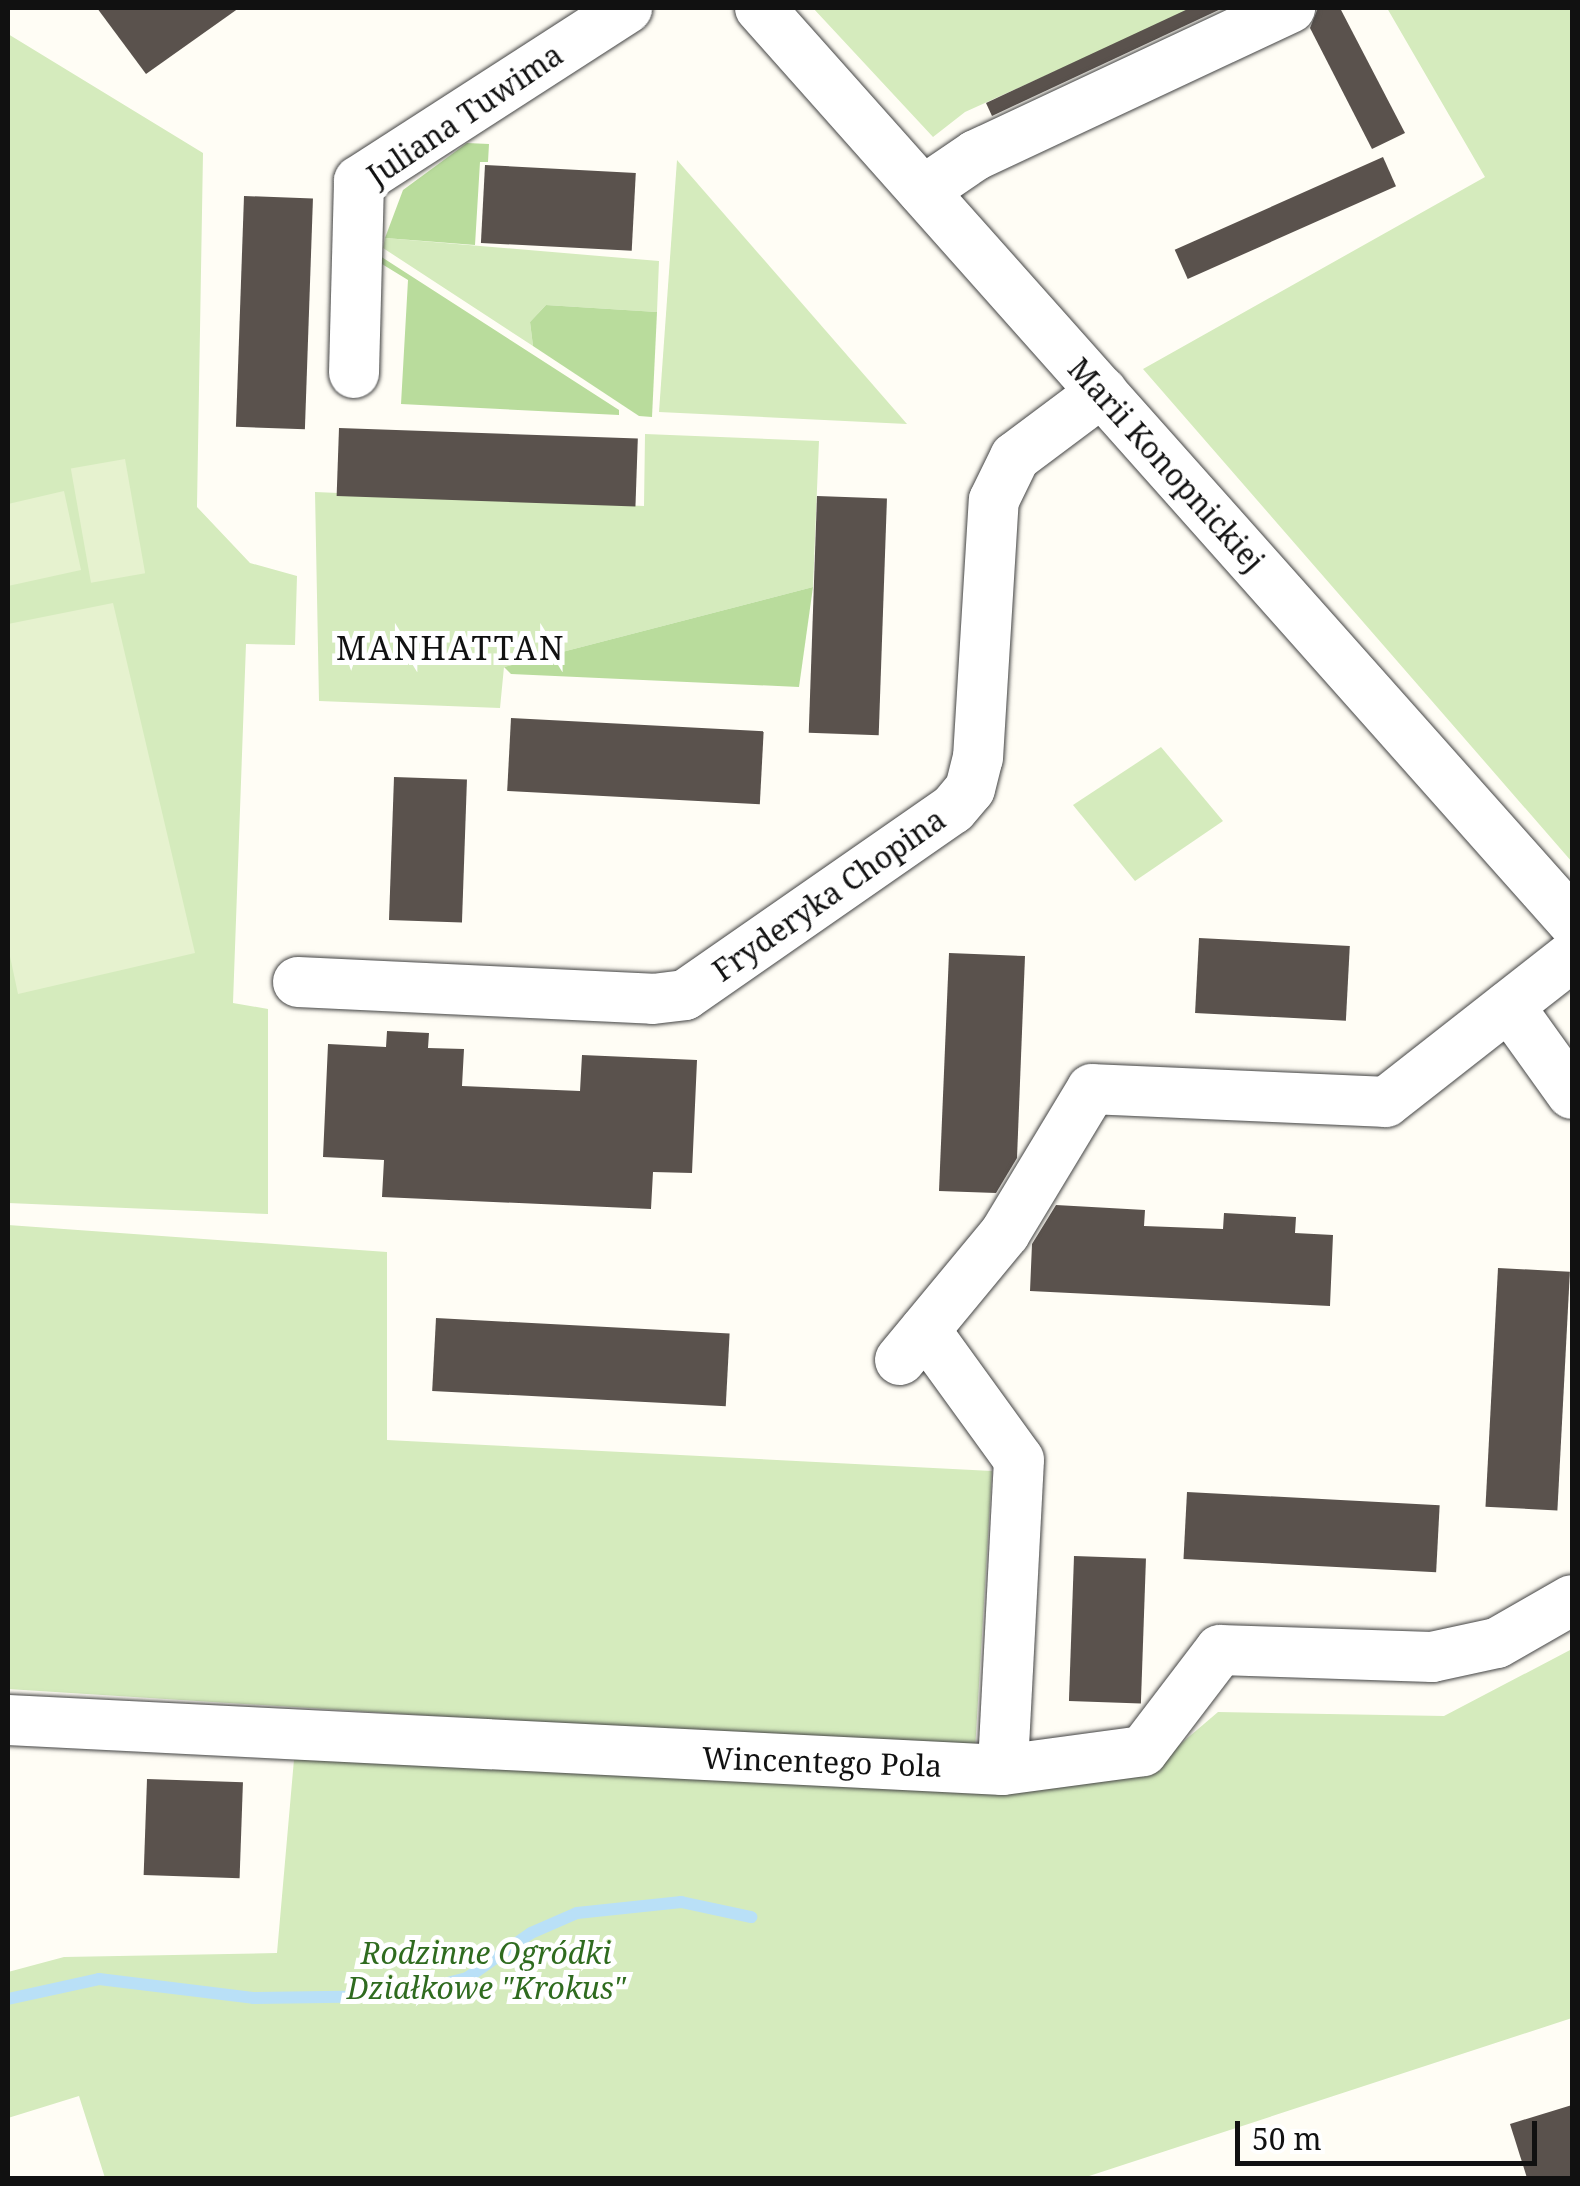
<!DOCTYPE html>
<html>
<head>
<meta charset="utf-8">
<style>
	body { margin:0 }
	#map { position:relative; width:1580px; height:2186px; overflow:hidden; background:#fffdf5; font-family:"Noto Serif",serif }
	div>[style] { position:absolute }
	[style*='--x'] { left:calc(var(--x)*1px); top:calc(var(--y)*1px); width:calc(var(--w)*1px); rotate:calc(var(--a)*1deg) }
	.green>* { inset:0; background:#d5ebbd }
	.forest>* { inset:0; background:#b9dc9c }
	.pitch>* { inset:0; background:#e6f2cf; transform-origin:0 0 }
	.stream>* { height:12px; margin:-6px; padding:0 6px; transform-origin:6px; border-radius:6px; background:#b9e0f7 }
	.building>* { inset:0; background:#5a524d; transform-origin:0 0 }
	.roads { filter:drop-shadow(0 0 2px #444) drop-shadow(0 0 2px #444) }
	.minor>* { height:50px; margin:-25px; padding:0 25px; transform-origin:25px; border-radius:25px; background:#fff }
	span { translate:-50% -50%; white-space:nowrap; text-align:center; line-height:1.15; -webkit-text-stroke:10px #fff; paint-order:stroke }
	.street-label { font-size:30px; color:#111 }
	.park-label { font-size:30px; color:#2f6b1f; font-style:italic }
	.neighbourhood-label { font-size:32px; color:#111; letter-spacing:2.5px }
	.frame { position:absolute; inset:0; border:10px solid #111; pointer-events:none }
	.scale { position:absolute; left:1235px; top:2121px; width:302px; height:45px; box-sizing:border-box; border:5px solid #111; border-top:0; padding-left:12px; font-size:30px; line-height:35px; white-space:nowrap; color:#111; -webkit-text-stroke:8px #fff; paint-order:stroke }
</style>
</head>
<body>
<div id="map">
	<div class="green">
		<i style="clip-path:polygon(813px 8px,1195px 8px,965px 112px,933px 137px)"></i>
		<i style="clip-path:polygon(1387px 8px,1572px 8px,1572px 862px,1143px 369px,1485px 177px)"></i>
		<i style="clip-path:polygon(8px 34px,203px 153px,197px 507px,250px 563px,297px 576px,295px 645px,246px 644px,233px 1003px,268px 1009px,268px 1214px,8px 1203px)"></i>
		<i style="clip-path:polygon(677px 160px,907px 424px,659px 412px)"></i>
		<i style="clip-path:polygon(385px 238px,659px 261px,657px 312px,546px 305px,530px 322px,533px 346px,383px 248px)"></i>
		<i style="clip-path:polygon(645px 434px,819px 441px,813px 587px,504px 667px,500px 708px,319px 701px,315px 492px,644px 506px)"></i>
		<i style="clip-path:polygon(1161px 747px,1223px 821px,1135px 881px,1073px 805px)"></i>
		<i style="clip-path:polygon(8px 1225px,387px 1252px,387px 1440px,992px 1471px,975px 1750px,8px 1689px)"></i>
		<i style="clip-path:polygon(1572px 1649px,1572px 2018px,1083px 2178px,105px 2178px,79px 2096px,8px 2118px,8px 1972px,64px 1957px,277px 1953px,295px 1748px,1157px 1764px,1218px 1712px,1444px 1716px)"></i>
	</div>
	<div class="forest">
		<i style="clip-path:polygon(467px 143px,489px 144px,488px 162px,480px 162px,475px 245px,385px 238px,403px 190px)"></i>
		<i style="clip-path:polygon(380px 256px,619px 410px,619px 415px,401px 404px,408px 280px,377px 261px)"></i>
		<i style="clip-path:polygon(546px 305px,657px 312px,652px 417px,639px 416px,533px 346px,530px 322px)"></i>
		<i style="clip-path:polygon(813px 587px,799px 687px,511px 674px,504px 667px)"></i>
	</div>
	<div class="pitch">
		<i style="left:125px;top:459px;width:116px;height:55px;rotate:80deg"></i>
		<i style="clip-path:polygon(64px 491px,81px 570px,8px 586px,8px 504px)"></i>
		<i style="clip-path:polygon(113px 603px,195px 953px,18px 994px,8px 947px,8px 624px)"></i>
	</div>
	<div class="stream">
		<i style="--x:8;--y:1999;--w:93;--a:-12.4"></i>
		<i style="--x:99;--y:1979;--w:155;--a:7"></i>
		<i style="--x:253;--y:1998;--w:145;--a:-0.8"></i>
		<i style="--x:398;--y:1996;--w:71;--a:-14.6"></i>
		<i style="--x:467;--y:1978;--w:78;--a:-35.1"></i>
		<i style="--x:531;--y:1933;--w:50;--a:-23.5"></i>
		<i style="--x:577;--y:1913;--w:105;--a:-6"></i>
		<i style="--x:681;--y:1902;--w:72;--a:12.1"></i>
	</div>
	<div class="building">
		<i style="clip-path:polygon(97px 8px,239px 8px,146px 74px)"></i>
		<i style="clip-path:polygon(1190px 8px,1223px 8px,992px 116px,986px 103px)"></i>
		<i style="clip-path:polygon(1318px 8px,1340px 8px,1405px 133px,1372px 149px,1310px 28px)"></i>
		<i style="left:1383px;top:157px;width:32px;height:228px;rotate:66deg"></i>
		<i style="left:485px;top:165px;width:151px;height:78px;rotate:3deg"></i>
		<i style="left:244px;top:196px;width:69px;height:231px;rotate:2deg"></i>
		<i style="left:339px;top:428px;width:299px;height:68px;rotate:2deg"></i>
		<i style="left:817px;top:496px;width:70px;height:237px;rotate:2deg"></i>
		<i style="left:511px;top:718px;width:253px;height:73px;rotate:3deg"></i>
		<i style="left:394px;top:777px;width:73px;height:143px;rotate:2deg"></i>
		<i style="left:1199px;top:938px;width:151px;height:75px;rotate:3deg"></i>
		<i style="clip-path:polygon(949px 953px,1025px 956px,1017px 1158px,996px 1193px,939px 1191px)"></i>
		<i style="clip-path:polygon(387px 1031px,429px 1033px,428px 1048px,464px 1049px,462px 1086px,580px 1091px,582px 1055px,697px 1060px,692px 1173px,653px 1172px,651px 1209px,382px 1197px,384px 1160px,323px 1157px,328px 1044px,386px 1047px)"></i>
		<i style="clip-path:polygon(1056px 1205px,1145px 1210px,1144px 1226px,1223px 1229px,1224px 1213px,1296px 1217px,1295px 1233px,1333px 1235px,1330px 1306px,1030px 1291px,1032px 1244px)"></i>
		<i style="left:1498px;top:1268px;width:72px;height:239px;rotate:3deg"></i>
		<i style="left:436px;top:1318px;width:294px;height:73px;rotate:3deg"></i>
		<i style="left:1187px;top:1492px;width:253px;height:67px;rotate:3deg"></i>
		<i style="left:1074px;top:1556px;width:72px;height:145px;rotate:2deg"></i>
		<i style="left:147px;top:1779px;width:96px;height:96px;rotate:2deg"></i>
		<i style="clip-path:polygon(1572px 2105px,1572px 2178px,1527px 2178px,1510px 2124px)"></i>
	</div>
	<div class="roads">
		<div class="minor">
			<i style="--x:760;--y:8;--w:1222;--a:48.35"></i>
			<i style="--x:923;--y:191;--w:64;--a:-34.2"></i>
			<i style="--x:976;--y:155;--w:347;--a:-25.1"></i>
			<i style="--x:354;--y:373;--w:192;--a:-88.5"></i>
			<i style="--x:359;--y:181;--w:319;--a:-32.8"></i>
			<i style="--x:298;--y:982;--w:355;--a:2.7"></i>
			<i style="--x:653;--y:999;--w:32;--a:-7"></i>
			<i style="--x:685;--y:995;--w:326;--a:-34.8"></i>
			<i style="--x:953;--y:809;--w:26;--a:-50"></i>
			<i style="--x:970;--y:789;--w:32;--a:-76"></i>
			<i style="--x:978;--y:758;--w:258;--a:-86.5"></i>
			<i style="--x:994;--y:500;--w:48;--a:-64"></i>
			<i style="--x:1015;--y:457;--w:109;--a:-36.8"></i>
			<i style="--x:1509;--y:1006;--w:108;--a:54.4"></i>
			<i style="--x:925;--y:1330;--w:160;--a:54.1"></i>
			<i style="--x:1019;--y:1460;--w:310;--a:93"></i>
			<i style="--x:900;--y:1360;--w:165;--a:-50.4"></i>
			<i style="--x:1005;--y:1233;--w:168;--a:-58.9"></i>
			<i style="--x:1092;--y:1089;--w:294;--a:2.5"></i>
			<i style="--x:1386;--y:1102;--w:236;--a:-38.1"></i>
			<i style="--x:8;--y:1720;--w:996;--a:2.88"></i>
			<i style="--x:1003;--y:1770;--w:141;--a:-7.7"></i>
			<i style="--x:1143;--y:1751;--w:127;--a:-52.7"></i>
			<i style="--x:1220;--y:1650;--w:212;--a:1.9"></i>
			<i style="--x:1432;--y:1657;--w:66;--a:-12.2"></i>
			<i style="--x:1497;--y:1643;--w:86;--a:-29.8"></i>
		</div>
	</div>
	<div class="street-label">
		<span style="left:465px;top:115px;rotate:-34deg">Juliana Tuwima</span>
		<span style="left:1166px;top:465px;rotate:48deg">Marii Konopnickiej</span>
		<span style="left:829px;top:895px;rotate:-35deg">Fryderyka Chopina</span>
		<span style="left:822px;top:1762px;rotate:2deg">Wincentego Pola</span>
	</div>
	<div class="park-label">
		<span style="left:486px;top:1970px">Rodzinne Ogródki<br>Działkowe "Krokus"</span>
	</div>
	<div class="neighbourhood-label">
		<span style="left:451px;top:648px">MANHATTAN</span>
	</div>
	<div class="frame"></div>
	<div class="scale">50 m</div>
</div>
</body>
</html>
